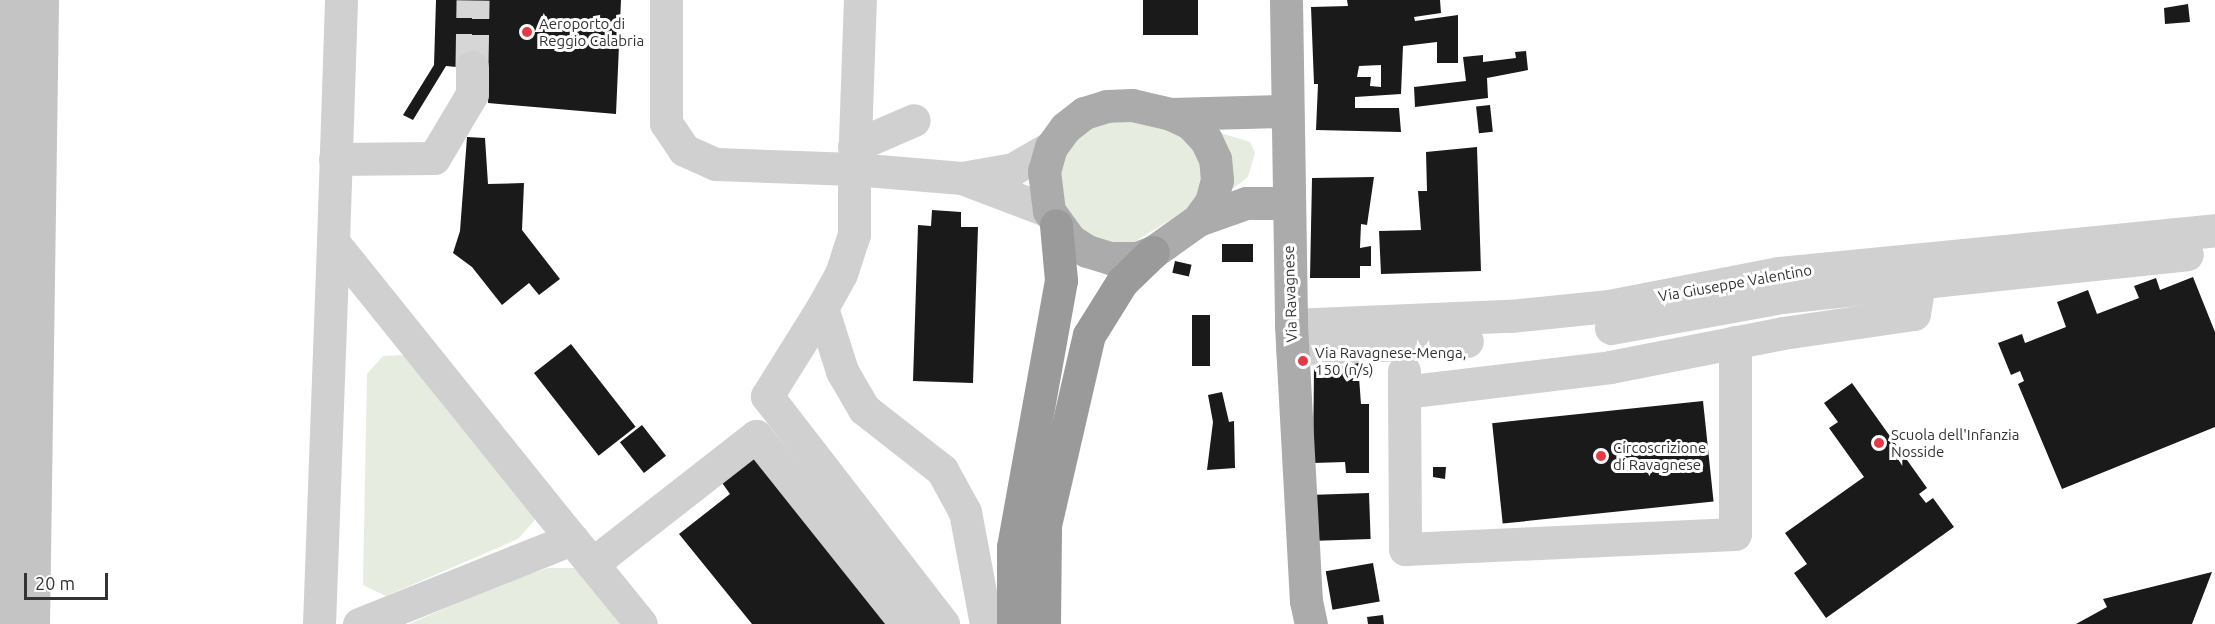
<!DOCTYPE html>
<html>
<head>
<meta charset="utf-8">
<style>
	body { margin:0 }
	#map { position:relative; width:2215px; height:624px; overflow:hidden; background:#fff; font-family:Ubuntu,sans-serif }
	div>[style] { position:absolute }
	[style*='--x'] { left:calc(var(--x)*1px); top:calc(var(--y)*1px); width:calc(var(--w)*1px); rotate:calc(var(--a)*1deg) }
	.green>* { inset:0; background:#e6ecdf }
	.taxiway>* { height:75px; margin:-37.5px; padding:0 37.5px; transform-origin:37.5px; border-radius:37.5px; background:#c4c4c4 }
	.building>* { inset:0; background:#1a1a1a; transform-origin:0 0 }
	.minor-tunnel>* { height:33px; margin-top:-16.5px; transform-origin:0; background:repeating-linear-gradient(90deg,#d6d6d6 0 33px,transparent 0 49px) }
	.minor>* { height:33px; margin:-16.5px; padding:0 16.5px; transform-origin:16.5px; border-radius:16.5px; background:#d0d0d0 }
	.major>* { height:33px; margin:-16.5px; padding:0 16.5px; transform-origin:16.5px; border-radius:16.5px; background:#ababab }
	.highway>* { height:33px; margin:-16.5px; padding:0 16.5px; transform-origin:16.5px; border-radius:16.5px; background:#9a9a9a }
	.dots>* { width:16px; height:16px; translate:-50% -50%; box-sizing:border-box; border:3px solid #fff; border-radius:50% }
	span { translate:-50% -50%; white-space:nowrap; text-align:center; line-height:1.15; -webkit-text-stroke:6px #fff; paint-order:stroke }
	.poi-label { font-size:15px; color:#333 }
	.left { translate:0 -50%; text-align:left }
	.street-label { font-size:15px; color:#333 }
	.scale { position:absolute; left:24px; top:573px; width:84px; height:27px; box-sizing:border-box; border:3px solid #333; border-top:0; padding-left:8px; font-size:18px; line-height:21px; white-space:nowrap; color:#333; -webkit-text-stroke:4px #fff; paint-order:stroke }
</style>
</head>
<body>
<div id="map">
	<div class="green">
		<i style="clip-path:polygon(1113px 119px,1138px 120px,1188px 134px,1204px 167px,1196px 196px,1188px 209px,1126px 247px,1083px 237px,1059px 209px,1059px 169px,1068px 148px,1080px 133px)"></i>
		<i style="clip-path:polygon(1221px 133px,1250px 142px,1255px 153px,1248px 177px,1230px 191px,1233px 170px)"></i>
		<i style="clip-path:polygon(402px 355px,410px 357px,541px 513px,518px 539px,386px 596px,363px 585px,367px 374px,383px 356px)"></i>
		<i style="clip-path:polygon(548px 568px,583px 568px,627px 624px,409px 624px,508px 581px)"></i>
	</div>
	<div class="taxiway">
		<i style="--x:12;--y:624;--w:624;--a:-89.17"></i>
	</div>
	<div class="building">
		<i style="clip-path:polygon(436px 0,621px 0,616px 114px,488px 103px,489px 70px,446px 66px,413px 120px,403px 115px,434px 65px)"></i>
		<i style="left:1143px;top:0;width:55px;height:35px"></i>
		<i style="clip-path:polygon(evenodd,1347px 0,1440px 0,1441px 13px,1414px 17px,1415px 21px,1458px 15px,1458px 63px,1437px 63px,1437px 42px,1403px 46px,1401px 94px,1355px 97px,1355px 108px,1399px 108px,1401px 132px,1316px 130px,1318px 84px,1314px 84px,1311px 7px,1348px 6px,1347px 0,1381px 65px,1381px 87px,1370px 86px,1371px 77px,1357px 77px,1359px 66px,1381px 65px)"></i>
		<i style="clip-path:polygon(2188px 4px,2190px 22px,2165px 24px,2164px 8px)"></i>
		<i style="clip-path:polygon(1526px 51px,1528px 70px,1487px 78px,1488px 98px,1415px 107px,1414px 87px,1466px 81px,1463px 57px,1483px 55px,1483px 62px,1516px 58px,1515px 52px)"></i>
		<i style="left:1490px;top:105px;width:27px;height:14px;rotate:84deg"></i>
		<i style="clip-path:polygon(467px 137px,485px 138px,488px 184px,524px 183px,522px 230px,560px 279px,539px 295px,529px 283px,502px 305px,472px 267px,453px 253px,460px 231px)"></i>
		<i style="clip-path:polygon(1477px 147px,1481px 271px,1381px 274px,1379px 231px,1421px 230px,1418px 191px,1427px 191px,1426px 152px)"></i>
		<i style="clip-path:polygon(1374px 177px,1367px 225px,1361px 224px,1360px 248px,1371px 246px,1371px 266px,1360px 266px,1360px 278px,1310px 278px,1312px 178px)"></i>
		<i style="clip-path:polygon(932px 210px,961px 212px,961px 227px,978px 227px,973px 383px,913px 381px,918px 225px,931px 226px)"></i>
		<i style="left:1222px;top:244px;width:31px;height:18px"></i>
		<i style="left:1175px;top:261px;width:17px;height:12px;rotate:13deg"></i>
		<i style="clip-path:polygon(2193px 277px,2215px 332px,2215px 427px,2062px 489px,2018px 384px,2024px 381px,2020px 371px,2011px 375px,1998px 343px,2022px 334px,2025px 343px,2066px 327px,2057px 302px,2088px 290px,2097px 314px,2139px 298px,2134px 286px,2156px 278px,2160px 290px)"></i>
		<i style="left:1192px;top:315px;width:18px;height:51px"></i>
		<i style="left:571px;top:344px;width:105px;height:47px;rotate:52deg"></i>
		<i style="clip-path:polygon(1367px 361px,1367px 377px,1359px 377px,1361px 404px,1369px 404px,1369px 473px,1346px 473px,1345px 462px,1313px 463px,1314px 367px,1340px 367px)"></i>
		<i style="clip-path:polygon(1852px 383px,1927px 488px,1919px 494px,1926px 503px,1933px 498px,1954px 527px,1826px 618px,1794px 573px,1807px 564px,1785px 533px,1864px 477px,1829px 428px,1838px 422px,1824px 403px)"></i>
		<i style="clip-path:polygon(1222px 392px,1229px 422px,1234px 421px,1235px 468px,1207px 470px,1213px 422px,1208px 395px)"></i>
		<i style="left:1703px;top:401px;width:101px;height:212px;rotate:84deg"></i>
		<i style="left:642px;top:425px;width:39px;height:28px;rotate:52deg"></i>
		<i style="clip-path:polygon(748px 445px,892px 624px,752px 624px,679px 534px,730px 494px,715px 473px)"></i>
		<i style="clip-path:polygon(1433px 467px,1446px 467px,1445px 479px,1433px 477px)"></i>
		<i style="left:1369px;top:493px;width:46px;height:53px;rotate:88deg"></i>
		<i style="left:1373px;top:563px;width:39px;height:48px;rotate:80deg"></i>
		<i style="clip-path:polygon(2212px 572px,2192px 624px,2076px 624px,2107px 607px,2103px 599px)"></i>
		<i style="clip-path:polygon(1383px 615px,1384px 624px,1368px 624px,1367px 617px)"></i>
	</div>
	<div class="minor-tunnel">
		<i style="--x:472;--y:67;--w:67;--a:-89.1"></i>
	</div>
	<div class="minor">
		<i style="--x:666;--y:0;--w:123;--a:90"></i>
		<i style="--x:666;--y:123;--w:32;--a:56"></i>
		<i style="--x:684;--y:150;--w:35;--a:24"></i>
		<i style="--x:716;--y:164;--w:138;--a:2.1"></i>
		<i style="--x:854;--y:169;--w:169;--a:-88"></i>
		<i style="--x:854;--y:146;--w:65;--a:-23.4"></i>
		<i style="--x:335;--y:159;--w:99;--a:-0.6"></i>
		<i style="--x:434;--y:158;--w:74;--a:-59.3"></i>
		<i style="--x:472;--y:94;--w:27;--a:-90"></i>
		<i style="--x:962;--y:178;--w:93;--a:20.8"></i>
		<i style="--x:333;--y:242;--w:242;--a:-88.1"></i>
		<i style="--x:822;--y:308;--w:104;--a:122"></i>
		<i style="--x:767;--y:396;--w:288;--a:52.3"></i>
		<i style="--x:1291;--y:325;--w:219;--a:-2.4"></i>
		<i style="--x:1510;--y:316;--w:100;--a:-5.8"></i>
		<i style="--x:1609;--y:306;--w:173;--a:-11"></i>
		<i style="--x:1779;--y:273;--w:438;--a:-5.6"></i>
		<i style="--x:1611;--y:328;--w:173;--a:-10.3"></i>
		<i style="--x:1781;--y:297;--w:408;--a:-6"></i>
		<i style="--x:1292;--y:349;--w:175;--a:-2.6"></i>
		<i style="--x:1404;--y:371;--w:21;--a:90"></i>
		<i style="--x:1404;--y:392;--w:208;--a:-6.9"></i>
		<i style="--x:1610;--y:367;--w:176;--a:-11.1"></i>
		<i style="--x:1783;--y:333;--w:132;--a:-8.3"></i>
		<i style="--x:1914;--y:314;--w:31;--a:-81"></i>
		<i style="--x:1404;--y:392;--w:157;--a:89.6"></i>
		<i style="--x:1405;--y:549;--w:330;--a:-2.6"></i>
		<i style="--x:1735;--y:534;--w:192;--a:-90"></i>
		<i style="--x:592;--y:564;--w:208;--a:-38"></i>
		<i style="--x:756;--y:436;--w:241;--a:51.4"></i>
		<i style="--x:319;--y:624;--w:382;--a:-87.9"></i>
		<i style="--x:333;--y:242;--w:381;--a:51.2"></i>
		<i style="--x:359;--y:624;--w:229;--a:-21.8"></i>
		<i style="--x:572;--y:539;--w:109;--a:50.9"></i>
		<i style="--x:986;--y:624;--w:114;--a:-100.6"></i>
		<i style="--x:965;--y:512;--w:48;--a:-118.7"></i>
		<i style="--x:942;--y:470;--w:99;--a:-142"></i>
		<i style="--x:864;--y:409;--w:44;--a:-120.1"></i>
		<i style="--x:842;--y:371;--w:66;--a:-107.6"></i>
		<i style="--x:822;--y:308;--w:39;--a:-61"></i>
		<i style="--x:841;--y:274;--w:42;--a:-72"></i>
		<i style="--x:854;--y:234;--w:65;--a:-90"></i>
		<i style="--x:854;--y:169;--w:108;--a:4.8"></i>
		<i style="--x:962;--y:178;--w:52;--a:-10"></i>
		<i style="--x:1013;--y:169;--w:44;--a:-30.1"></i>
	</div>
	<div class="major">
		<i style="--x:1286;--y:0;--w:325;--a:89.1"></i>
		<i style="--x:1291;--y:325;--w:276;--a:86.9"></i>
		<i style="--x:1306;--y:601;--w:24;--a:78"></i>
		<i style="--x:1171;--y:114;--w:115;--a:-1.5"></i>
		<i style="--x:1198;--y:220;--w:22;--a:-54"></i>
		<i style="--x:1211;--y:202;--w:23;--a:-75"></i>
		<i style="--x:1217;--y:180;--w:21;--a:-95"></i>
		<i style="--x:1215;--y:159;--w:21;--a:-115"></i>
		<i style="--x:1206;--y:140;--w:23;--a:-133"></i>
		<i style="--x:1190;--y:123;--w:21;--a:-155"></i>
		<i style="--x:1171;--y:114;--w:40;--a:-167"></i>
		<i style="--x:1132;--y:105;--w:25;--a:178"></i>
		<i style="--x:1107;--y:106;--w:24;--a:163"></i>
		<i style="--x:1084;--y:113;--w:24;--a:142"></i>
		<i style="--x:1065;--y:128;--w:24;--a:126"></i>
		<i style="--x:1051;--y:147;--w:25;--a:106"></i>
		<i style="--x:1044;--y:171;--w:40;--a:82.9"></i>
		<i style="--x:1049;--y:211;--w:36;--a:54"></i>
		<i style="--x:1070;--y:240;--w:20;--a:33"></i>
		<i style="--x:1087;--y:251;--w:24;--a:17"></i>
		<i style="--x:1110;--y:258;--w:27;--a:0"></i>
		<i style="--x:1137;--y:258;--w:17;--a:-21"></i>
		<i style="--x:1153;--y:252;--w:55;--a:-35.4"></i>
		<i style="--x:1198;--y:220;--w:51;--a:-19.5"></i>
		<i style="--x:1246;--y:203;--w:40;--a:0"></i>
	</div>
	<div class="highway">
		<i style="--x:1013;--y:624;--w:77;--a:-90"></i>
		<i style="--x:1013;--y:547;--w:271;--a:-79.8"></i>
		<i style="--x:1061;--y:280;--w:55;--a:-95.2"></i>
		<i style="--x:1044;--y:624;--w:99;--a:-89.4"></i>
		<i style="--x:1045;--y:525;--w:195;--a:-77"></i>
		<i style="--x:1089;--y:335;--w:62;--a:-58.1"></i>
		<i style="--x:1122;--y:282;--w:43;--a:-44.1"></i>
	</div>
	<div class="dots">
		<i style="left:527px;top:32px;background:#e63946"></i>
		<i style="left:1303px;top:361px;background:#e63946"></i>
		<i style="left:1879px;top:443px;background:#e63946"></i>
		<i style="left:1601px;top:456px;background:#e63946"></i>
	</div>
	<div class="poi-label">
		<span class="left" style="left:539px;top:32px">Aeroporto di<br>Reggio Calabria</span>
		<span class="left" style="left:1315px;top:361px">Via Ravagnese-Menga,<br>150 (n/s)</span>
		<span class="left" style="left:1891px;top:443px">Scuola dell'Infanzia<br>Nosside</span>
		<span class="left" style="left:1613px;top:456px">Circoscrizione<br>di Ravagnese</span>
	</div>
	<div class="street-label">
		<span style="left:1735px;top:283px;rotate:-10deg">Via Giuseppe Valentino</span>
		<span style="left:1290px;top:294px;rotate:-92deg">Via Ravagnese</span>
	</div>
	<div class="scale">20 m</div>
</div>
</body>
</html>
